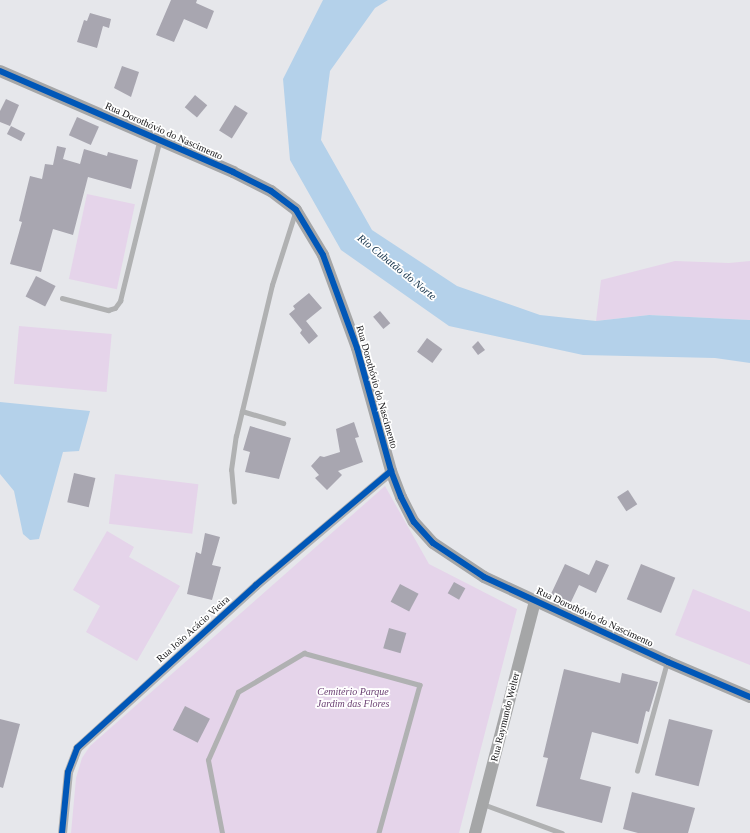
<!DOCTYPE html>
<html>
<head>
<meta charset="utf-8">
<style>
	body { margin:0 }
	#map { position:relative; width:750px; height:833px; overflow:hidden; background:#e6e7eb; font-family:Georgia,serif }
	div>[style] { position:absolute }
	[style*='--x'] { left:calc(var(--x)*1px); top:calc(var(--y)*1px); width:calc(var(--w)*1px); rotate:calc(var(--a)*1deg) }
	.green>* { inset:0; background:#e5d4ea; transform-origin:0 0 }
	.water>* { inset:0; background:#b4d1ea }
	.building>* { inset:0; background:#a8a6b0; transform-origin:0 0 }
	.lane>* { height:4.5px; margin:-2.25px; padding:0 2.25px; transform-origin:2.25px; border-radius:2.25px; background:#b0b1b2 }
	.street>* { height:9px; margin:-4.5px; padding:0 4.5px; transform-origin:4.5px; border-radius:4.5px; background:#b0b1b2 }
	.secondary>* { height:12px; margin:-6px; padding:0 6px; transform-origin:6px; border-radius:6px; background:#a5a6a7 }
	.cycleway>* { height:6px; margin:-3px; padding:0 3px; transform-origin:3px; border-radius:3px; background:#0057b8 }
	span { translate:-50% -50%; white-space:nowrap; text-align:center; line-height:1.15; -webkit-text-stroke:3.5px #fff; paint-order:stroke }
	.street-label { font-size:10px; color:#131315 }
	.park-label { font-size:10px; color:#6b4173; font-style:italic }
	.water-label { font-size:11px; color:#0f2e46; font-style:italic }
</style>
</head>
<body>
<div id="map">
	<div class="green">
		<i style="left:87px;top:194px;width:49px;height:87px;rotate:12deg"></i>
		<i style="clip-path:polygon(675px 261px,729px 263px,750px 261px,750px 320px,649px 315px,596px 321px,601px 280px)"></i>
		<i style="left:19px;top:326px;width:93px;height:58px;rotate:5deg"></i>
		<i style="left:115px;top:474px;width:84px;height:50px;rotate:7deg"></i>
		<i style="clip-path:polygon(385px 486px,429px 564px,517px 609px,459px 833px,71px 833px,76px 778px,82px 758px,90px 746px)"></i>
		<i style="clip-path:polygon(107px 531px,134px 547px,129px 557px,180px 586px,137px 661px,86px 632px,100px 606px,73px 590px)"></i>
		<i style="clip-path:polygon(693px 589px,750px 612px,750px 665px,675px 635px)"></i>
	</div>
	<div class="water">
		<i style="clip-path:polygon(323px 0,388px 0,375px 8px,330px 71px,321px 140px,372px 230px,457px 286px,540px 315px,596px 321px,649px 315px,750px 320px,750px 363px,715px 358px,583px 355px,449px 326px,341px 250px,290px 160px,283px 79px)"></i>
		<i style="clip-path:polygon(0 402px,90px 411px,79px 451px,63px 452px,39px 539px,30px 540px,23px 534px,14px 491px,0 474px)"></i>
	</div>
	<div class="building">
		<i style="clip-path:polygon(171px 0,197px 0,196px 3px,214px 11px,207px 29px,184px 19px,174px 42px,156px 35px)"></i>
		<i style="clip-path:polygon(90px 13px,111px 19px,109px 28px,103px 26px,97px 48px,77px 42px,84px 20px,87px 21px)"></i>
		<i style="clip-path:polygon(122px 66px,139px 72px,131px 97px,114px 88px)"></i>
		<i style="left:195px;top:95px;width:16px;height:16px;rotate:40deg"></i>
		<i style="clip-path:polygon(6px 99px,19px 105px,10px 126px,0 122px,0 111px)"></i>
		<i style="left:235px;top:105px;width:15px;height:30px;rotate:32deg"></i>
		<i style="left:77px;top:117px;width:24px;height:20px;rotate:24deg"></i>
		<i style="left:11px;top:126px;width:16px;height:9px;rotate:27deg"></i>
		<i style="clip-path:polygon(57px 146px,66px 148px,63px 159px,80px 164px,84px 149px,107px 156px,108px 152px,138px 160px,131px 189px,88px 177px,73px 235px,53px 229px,41px 272px,10px 264px,22px 222px,19px 221px,30px 176px,42px 179px,45px 164px,53px 165px)"></i>
		<i style="left:36px;top:276px;width:22px;height:23px;rotate:27deg"></i>
		<i style="clip-path:polygon(309px 293px,322px 308px,306px 321px,318px 336px,309px 344px,300px 333px,302px 330px,289px 314px,295px 309px,293px 306px)"></i>
		<i style="left:380px;top:311px;width:16px;height:9px;rotate:50deg"></i>
		<i style="left:427px;top:338px;width:19px;height:17px;rotate:36deg"></i>
		<i style="clip-path:polygon(478px 341px,485px 350px,478px 355px,472px 347px)"></i>
		<i style="clip-path:polygon(354px 422px,359px 437px,355px 438px,363px 462px,338px 471px,342px 475px,327px 490px,315px 478px,319px 475px,311px 466px,320px 456px,324px 457px,340px 452px,336px 429px)"></i>
		<i style="clip-path:polygon(250px 426px,291px 438px,279px 479px,245px 472px,250px 452px,243px 450px)"></i>
		<i style="left:74px;top:473px;width:22px;height:30px;rotate:13deg"></i>
		<i style="left:628px;top:490px;width:17px;height:13px;rotate:57deg"></i>
		<i style="clip-path:polygon(205px 533px,220px 537px,212px 565px,221px 567px,212px 600px,187px 594px,196px 552px,201px 554px)"></i>
		<i style="clip-path:polygon(596px 560px,609px 565px,596px 593px,579px 585px,570px 604px,551px 594px,565px 564px,589px 575px)"></i>
		<i style="left:641px;top:564px;width:37px;height:38px;rotate:22deg"></i>
		<i style="left:454px;top:582px;width:13px;height:13px;rotate:29deg"></i>
		<i style="left:400px;top:584px;width:21px;height:20px;rotate:28deg"></i>
		<i style="left:389px;top:628px;width:18px;height:21px;rotate:16deg"></i>
		<i style="clip-path:polygon(564px 669px,620px 683px,622px 673px,658px 682px,649px 712px,646px 711px,638px 744px,592px 732px,580px 779px,611px 787px,602px 823px,536px 806px,548px 758px,543px 757px)"></i>
		<i style="left:185px;top:706px;width:28px;height:27px;rotate:27deg"></i>
		<i style="clip-path:polygon(0 719px,20px 724px,3px 788px,0 787px)"></i>
		<i style="left:669px;top:719px;width:45px;height:58px;rotate:14deg"></i>
		<i style="clip-path:polygon(632px 792px,695px 808px,688px 833px,638px 833px,623px 829px)"></i>
	</div>
	<div class="lane">
		<i style="--x:62;--y:298;--w:48;--a:14.6"></i>
		<i style="--x:108;--y:310;--w:7;--a:-16"></i>
		<i style="--x:115;--y:308;--w:9;--a:-54"></i>
		<i style="--x:120;--y:301;--w:164;--a:-76.2"></i>
		<i style="--x:242;--y:411;--w:43;--a:16.3"></i>
		<i style="--x:234;--y:502;--w:32;--a:-95"></i>
		<i style="--x:231;--y:470;--w:34;--a:-82"></i>
		<i style="--x:236;--y:436;--w:155;--a:-76.6"></i>
		<i style="--x:272;--y:285;--w:76;--a:-72.3"></i>
		<i style="--x:637;--y:771;--w:113;--a:-74.6"></i>
		<i style="--x:483;--y:804;--w:84;--a:20.2"></i>
		<i style="--x:222;--y:833;--w:74;--a:-100.9"></i>
		<i style="--x:208;--y:760;--w:74;--a:-66.2"></i>
		<i style="--x:238;--y:692;--w:77;--a:-30.6"></i>
		<i style="--x:304;--y:653;--w:120;--a:15.4"></i>
		<i style="--x:420;--y:685;--w:154;--a:105.5"></i>
	</div>
	<div class="street">
		<i style="--x:62;--y:833;--w:61;--a:-84.4"></i>
		<i style="--x:68;--y:772;--w:26;--a:-69"></i>
		<i style="--x:77;--y:748;--w:242;--a:-42.3"></i>
		<i style="--x:256;--y:585;--w:177;--a:-40.2"></i>
	</div>
	<div class="secondary">
		<i style="--x:0;--y:71;--w:254;--a:23.4"></i>
		<i style="--x:233;--y:172;--w:42;--a:26.6"></i>
		<i style="--x:271;--y:191;--w:31;--a:37"></i>
		<i style="--x:296;--y:210;--w:52;--a:59"></i>
		<i style="--x:323;--y:255;--w:99;--a:69.9"></i>
		<i style="--x:357;--y:348;--w:128;--a:74.5"></i>
		<i style="--x:391;--y:471;--w:28;--a:69"></i>
		<i style="--x:401;--y:497;--w:28;--a:63"></i>
		<i style="--x:414;--y:522;--w:28;--a:48"></i>
		<i style="--x:433;--y:543;--w:61;--a:33.7"></i>
		<i style="--x:484;--y:577;--w:203;--a:24.8"></i>
		<i style="--x:668;--y:662;--w:89;--a:23.1"></i>
		<i style="--x:475;--y:833;--w:240;--a:-75.5"></i>
	</div>
	<div class="cycleway">
		<i style="--x:0;--y:71;--w:254;--a:23.4"></i>
		<i style="--x:233;--y:172;--w:42;--a:26.6"></i>
		<i style="--x:271;--y:191;--w:31;--a:37"></i>
		<i style="--x:296;--y:210;--w:52;--a:59"></i>
		<i style="--x:323;--y:255;--w:99;--a:69.9"></i>
		<i style="--x:357;--y:348;--w:128;--a:74.5"></i>
		<i style="--x:391;--y:471;--w:28;--a:69"></i>
		<i style="--x:401;--y:497;--w:28;--a:63"></i>
		<i style="--x:414;--y:522;--w:28;--a:48"></i>
		<i style="--x:433;--y:543;--w:61;--a:33.7"></i>
		<i style="--x:484;--y:577;--w:203;--a:24.8"></i>
		<i style="--x:668;--y:662;--w:89;--a:23.1"></i>
		<i style="--x:62;--y:833;--w:61;--a:-84.4"></i>
		<i style="--x:68;--y:772;--w:26;--a:-69"></i>
		<i style="--x:77;--y:748;--w:242;--a:-42.3"></i>
		<i style="--x:256;--y:585;--w:177;--a:-40.2"></i>
	</div>
	<div class="street-label">
		<span style="left:164px;top:131px;rotate:24deg">Rua Dorothóvio do Nascimento</span>
		<span style="left:377px;top:387px;rotate:74deg">Rua Dorothóvio do Nascimento</span>
		<span style="left:595px;top:617px;rotate:25deg">Rua Dorothóvio do Nascimento</span>
		<span style="left:193px;top:629px;rotate:-42deg">Rua João Acácio Vieira</span>
		<span style="left:505px;top:717px;rotate:-76deg">Rua Raymundo Welter</span>
	</div>
	<div class="park-label">
		<span style="left:353px;top:697px">Cemitério Parque<br>Jardim das Flores</span>
	</div>
	<div class="water-label">
		<span style="left:397px;top:267px;rotate:39deg">Rio Cubatão do Norte</span>
	</div>
</div>
</body>
</html>
